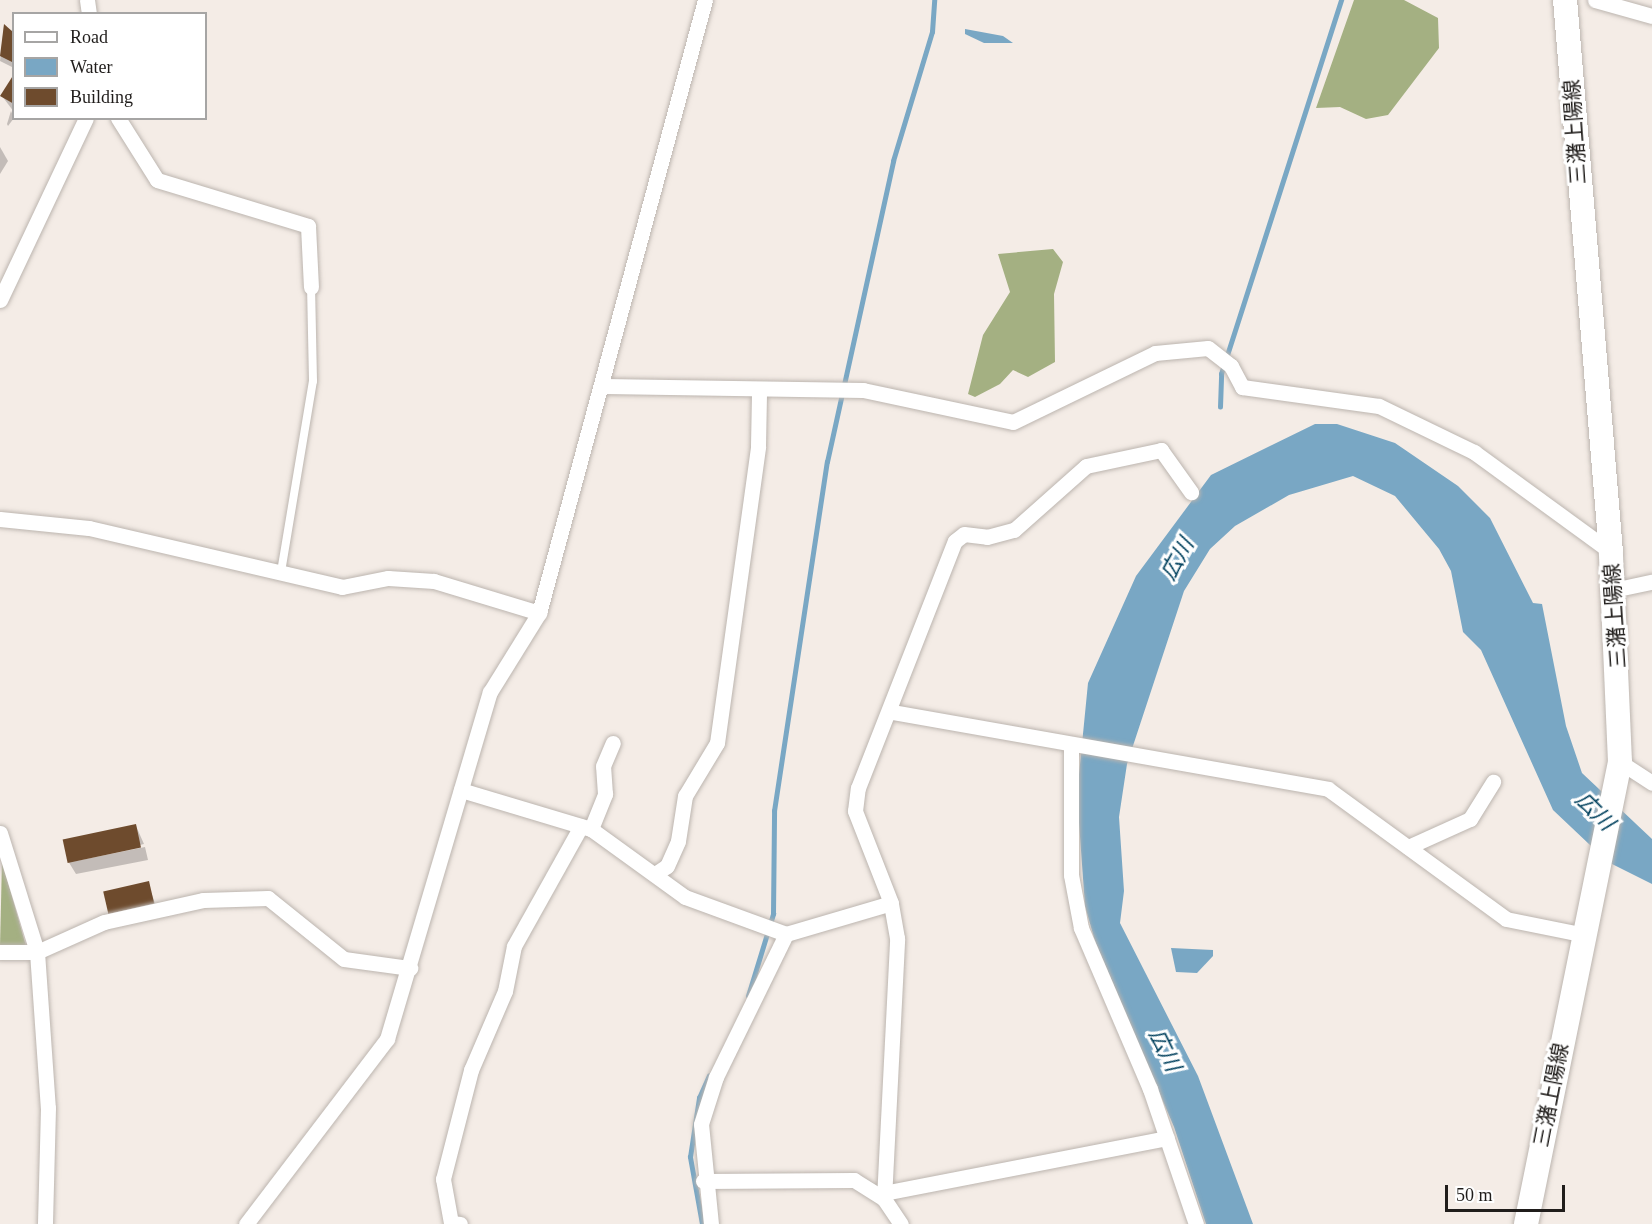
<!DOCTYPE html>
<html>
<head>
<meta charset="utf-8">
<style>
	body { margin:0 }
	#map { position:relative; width:1652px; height:1224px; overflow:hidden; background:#f4ece6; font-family:"Times New Roman","Noto Sans JP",serif }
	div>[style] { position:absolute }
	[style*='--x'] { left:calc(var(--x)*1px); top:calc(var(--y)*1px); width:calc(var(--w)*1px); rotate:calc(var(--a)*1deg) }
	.forest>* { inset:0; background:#a4b082 }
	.water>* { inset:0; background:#79a7c4 }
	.shadow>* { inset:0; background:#0003 }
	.stream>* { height:4.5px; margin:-2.25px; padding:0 2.25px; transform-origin:2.25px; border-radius:2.25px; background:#79a7c4 }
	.building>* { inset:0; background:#6e4b2d; transform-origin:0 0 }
	.roads { filter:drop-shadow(0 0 2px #bcb5af) drop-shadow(0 0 2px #bcb5af) }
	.service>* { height:8px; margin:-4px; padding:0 4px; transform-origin:4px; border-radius:4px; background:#fff }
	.minor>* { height:15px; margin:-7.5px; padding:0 7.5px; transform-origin:7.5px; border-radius:7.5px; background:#fff }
	.primary>* { height:24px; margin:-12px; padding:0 12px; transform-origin:12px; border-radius:12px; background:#fff }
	span { translate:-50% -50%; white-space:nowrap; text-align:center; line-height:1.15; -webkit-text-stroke:6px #fff; paint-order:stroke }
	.street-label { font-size:21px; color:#201d1b }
	.water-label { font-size:22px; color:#00405d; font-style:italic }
	.legend { position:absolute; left:12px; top:12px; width:195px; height:108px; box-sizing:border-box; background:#fff; border:2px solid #a6a5a4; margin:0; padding:8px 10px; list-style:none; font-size:18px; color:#201d1b }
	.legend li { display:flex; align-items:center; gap:12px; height:30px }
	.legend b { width:30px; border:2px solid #a6a5a4 }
	.scale { position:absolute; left:1445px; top:1185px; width:120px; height:27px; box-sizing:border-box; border:3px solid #201d1b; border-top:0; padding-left:8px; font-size:18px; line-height:21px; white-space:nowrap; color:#201d1b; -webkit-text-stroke:4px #fff; paint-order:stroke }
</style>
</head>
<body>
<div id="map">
	<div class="forest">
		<i style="clip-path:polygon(1354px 0,1404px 0,1438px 18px,1439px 48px,1388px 115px,1366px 119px,1340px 107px,1316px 108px)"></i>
		<i style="clip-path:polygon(1053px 249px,1063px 262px,1054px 294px,1055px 362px,1028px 377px,1013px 370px,1000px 384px,975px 397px,968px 394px,983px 335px,1010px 292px,998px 254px)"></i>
		<i style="clip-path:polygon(2px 861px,26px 946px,0 947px)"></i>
	</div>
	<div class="water">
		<i style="clip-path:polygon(965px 29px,1003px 36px,1013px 43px,984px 43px,965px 34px)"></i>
		<i style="clip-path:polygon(1315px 424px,1337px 424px,1395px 443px,1458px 486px,1490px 518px,1533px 603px,1542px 604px,1566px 726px,1582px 773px,1652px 839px,1652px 884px,1608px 862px,1553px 810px,1481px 650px,1463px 632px,1451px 571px,1439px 549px,1395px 496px,1353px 476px,1289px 495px,1235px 526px,1210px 549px,1184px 591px,1127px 764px,1119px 817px,1124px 891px,1120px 923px,1198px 1076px,1253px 1224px,1206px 1224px,1174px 1127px,1095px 941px,1085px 906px,1077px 795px,1088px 683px,1136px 576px,1211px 475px)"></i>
		<i style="clip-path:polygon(1171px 948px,1213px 950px,1213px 956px,1197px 973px,1176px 972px)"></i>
	</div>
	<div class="shadow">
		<i style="clip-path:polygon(4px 26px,14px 32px,14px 68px,0 61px)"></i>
		<i style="clip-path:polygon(14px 77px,14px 112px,2px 96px)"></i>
		<i style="clip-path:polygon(11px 111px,14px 118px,8px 126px,7px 124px)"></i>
		<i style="clip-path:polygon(0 147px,8px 161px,0 174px)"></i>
		<i style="clip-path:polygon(136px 826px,144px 844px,71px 862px,145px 847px,148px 860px,76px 874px,68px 861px,64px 840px)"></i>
		<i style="clip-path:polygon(148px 883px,158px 912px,114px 922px,109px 913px)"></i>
	</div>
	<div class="stream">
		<i style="--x:1220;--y:407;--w:33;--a:-88"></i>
		<i style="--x:1221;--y:374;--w:393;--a:-72.2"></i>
		<i style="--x:748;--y:996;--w:86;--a:-73"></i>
		<i style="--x:773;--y:914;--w:103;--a:-89.4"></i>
		<i style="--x:774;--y:811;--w:353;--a:-81.4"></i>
		<i style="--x:827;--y:462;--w:308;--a:-77.6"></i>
		<i style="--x:893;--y:161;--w:135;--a:-73.2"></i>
		<i style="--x:932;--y:32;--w:32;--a:-86"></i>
		<i style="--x:702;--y:1224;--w:68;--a:-100.2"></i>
		<i style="--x:690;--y:1157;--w:60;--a:-81.3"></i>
		<i style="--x:699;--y:1098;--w:24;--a:-66"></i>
	</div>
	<div class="building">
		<i style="clip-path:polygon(4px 24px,14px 33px,14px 63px,0 56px)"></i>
		<i style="clip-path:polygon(14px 74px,14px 104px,0 96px)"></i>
		<i style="left:136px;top:824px;width:24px;height:75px;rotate:78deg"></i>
		<i style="left:149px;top:881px;width:23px;height:47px;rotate:77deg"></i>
	</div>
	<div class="roads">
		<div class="service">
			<i style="--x:281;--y:572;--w:194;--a:-80.5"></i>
			<i style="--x:313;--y:381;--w:94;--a:-91.2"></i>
		</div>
		<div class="minor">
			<i style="--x:87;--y:0;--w:14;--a:82"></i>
			<i style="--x:1595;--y:0;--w:59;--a:15.7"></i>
			<i style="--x:118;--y:118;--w:73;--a:57.8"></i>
			<i style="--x:157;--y:180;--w:158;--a:16.9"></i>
			<i style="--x:308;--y:226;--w:61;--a:87.2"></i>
			<i style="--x:0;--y:300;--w:201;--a:-64.7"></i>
			<i style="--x:604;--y:386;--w:259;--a:0.9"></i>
			<i style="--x:863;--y:390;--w:153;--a:12"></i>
			<i style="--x:1013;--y:422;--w:158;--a:-25.9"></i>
			<i style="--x:1155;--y:353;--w:53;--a:-5.4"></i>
			<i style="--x:1208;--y:348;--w:29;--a:38"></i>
			<i style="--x:1231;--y:366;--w:24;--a:62"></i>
			<i style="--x:1242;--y:387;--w:138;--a:7.9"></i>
			<i style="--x:1379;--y:406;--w:106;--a:25.8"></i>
			<i style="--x:1474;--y:452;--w:170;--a:36.1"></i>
			<i style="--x:0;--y:519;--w:89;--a:5.8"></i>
			<i style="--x:89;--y:528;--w:260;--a:13.1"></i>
			<i style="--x:342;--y:587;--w:47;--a:-11.1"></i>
			<i style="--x:388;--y:578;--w:46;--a:3.7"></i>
			<i style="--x:434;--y:581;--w:110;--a:16.9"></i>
			<i style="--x:1613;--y:590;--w:40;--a:-12"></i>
			<i style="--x:892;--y:712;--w:443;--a:10"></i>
			<i style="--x:1328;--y:789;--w:220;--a:36.1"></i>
			<i style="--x:1506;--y:919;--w:81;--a:11.4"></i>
			<i style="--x:1071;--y:745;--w:130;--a:90"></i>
			<i style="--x:1071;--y:875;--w:54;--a:79.3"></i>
			<i style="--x:1081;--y:928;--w:175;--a:66.8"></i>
			<i style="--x:1150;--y:1089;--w:143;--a:71.2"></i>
			<i style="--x:1620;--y:762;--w:38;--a:33"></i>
			<i style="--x:461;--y:790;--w:136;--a:16.7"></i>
			<i style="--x:591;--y:829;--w:116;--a:35.9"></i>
			<i style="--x:685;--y:897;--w:108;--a:20.1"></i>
			<i style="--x:786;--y:934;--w:109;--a:-16.4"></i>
			<i style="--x:591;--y:829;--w:38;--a:-68"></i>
			<i style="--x:605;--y:794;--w:28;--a:-94"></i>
			<i style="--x:603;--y:766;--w:25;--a:-67"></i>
			<i style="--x:0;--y:833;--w:125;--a:72.7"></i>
			<i style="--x:37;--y:952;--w:156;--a:86"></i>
			<i style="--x:48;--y:1108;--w:116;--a:91.5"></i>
			<i style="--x:1408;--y:847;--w:68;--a:-24.3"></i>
			<i style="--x:1470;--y:819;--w:44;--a:-58.1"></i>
			<i style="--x:655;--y:874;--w:14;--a:-34"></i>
			<i style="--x:667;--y:866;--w:27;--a:-66"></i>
			<i style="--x:678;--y:841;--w:46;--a:-81.2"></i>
			<i style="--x:685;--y:796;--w:62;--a:-58.9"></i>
			<i style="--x:717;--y:743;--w:300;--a:-82.1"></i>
			<i style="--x:758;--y:446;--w:54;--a:-88.9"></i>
			<i style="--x:0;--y:952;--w:37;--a:0"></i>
			<i style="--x:37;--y:952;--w:73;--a:-24.1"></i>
			<i style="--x:104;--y:922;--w:101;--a:-12.5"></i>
			<i style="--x:203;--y:900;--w:65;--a:-1.8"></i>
			<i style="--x:268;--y:898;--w:97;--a:38.8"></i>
			<i style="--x:344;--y:959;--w:67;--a:7.8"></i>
			<i style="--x:703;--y:1181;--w:151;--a:-0.4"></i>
			<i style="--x:854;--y:1180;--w:36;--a:32"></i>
			<i style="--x:884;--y:1199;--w:30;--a:56"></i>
			<i style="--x:884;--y:1193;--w:288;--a:-11"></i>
			<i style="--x:884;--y:1199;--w:261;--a:-87.1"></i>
			<i style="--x:897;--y:938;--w:36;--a:-100"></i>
			<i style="--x:891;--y:903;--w:99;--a:-111.4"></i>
			<i style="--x:855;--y:811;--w:23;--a:-83"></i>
			<i style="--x:858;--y:788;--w:265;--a:-68.6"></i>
			<i style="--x:955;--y:541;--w:11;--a:-38"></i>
			<i style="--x:964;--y:534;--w:23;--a:7"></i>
			<i style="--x:987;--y:537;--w:28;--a:-15"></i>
			<i style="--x:1014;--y:530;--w:96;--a:-41.6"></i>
			<i style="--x:1086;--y:466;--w:77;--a:-12"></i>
			<i style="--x:1161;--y:450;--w:52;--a:54.5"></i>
			<i style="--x:246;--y:1224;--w:233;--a:-52.7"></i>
			<i style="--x:387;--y:1039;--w:362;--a:-73.5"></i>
			<i style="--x:490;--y:692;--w:93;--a:-58.2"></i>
			<i style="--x:539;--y:613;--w:635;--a:-74.85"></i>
			<i style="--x:460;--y:1224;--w:9;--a:-174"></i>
			<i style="--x:451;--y:1223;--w:45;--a:-100.3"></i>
			<i style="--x:443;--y:1179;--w:113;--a:-75.6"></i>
			<i style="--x:471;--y:1070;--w:86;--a:-66.7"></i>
			<i style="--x:505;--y:991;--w:46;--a:-78.7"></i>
			<i style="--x:514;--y:946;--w:137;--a:-60.8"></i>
			<i style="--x:711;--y:1224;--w:100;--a:-95.7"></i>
			<i style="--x:701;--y:1124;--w:49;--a:-72.3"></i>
			<i style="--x:716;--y:1077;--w:159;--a:-63.9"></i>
		</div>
		<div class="primary">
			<i style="--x:1526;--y:1224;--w:471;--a:-78.5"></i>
			<i style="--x:1620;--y:762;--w:210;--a:-92.5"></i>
			<i style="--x:1611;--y:552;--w:554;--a:-94.76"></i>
		</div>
	</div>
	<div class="street-label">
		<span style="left:1575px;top:132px;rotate:-94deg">三潴上陽線</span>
		<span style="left:1615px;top:616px;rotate:-94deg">三潴上陽線</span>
		<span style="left:1551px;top:1095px;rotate:-79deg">三潴上陽線</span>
	</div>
	<div class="water-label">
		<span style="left:1177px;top:559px;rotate:-61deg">広川</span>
		<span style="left:1595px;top:811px;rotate:45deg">広川</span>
		<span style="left:1165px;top:1050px;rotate:64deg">広川</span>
	</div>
	<ul class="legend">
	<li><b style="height:8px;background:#fff"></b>Road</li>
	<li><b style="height:16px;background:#79a7c4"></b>Water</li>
	<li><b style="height:16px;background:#6e4b2d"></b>Building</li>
	</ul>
	<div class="scale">50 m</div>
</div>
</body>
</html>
